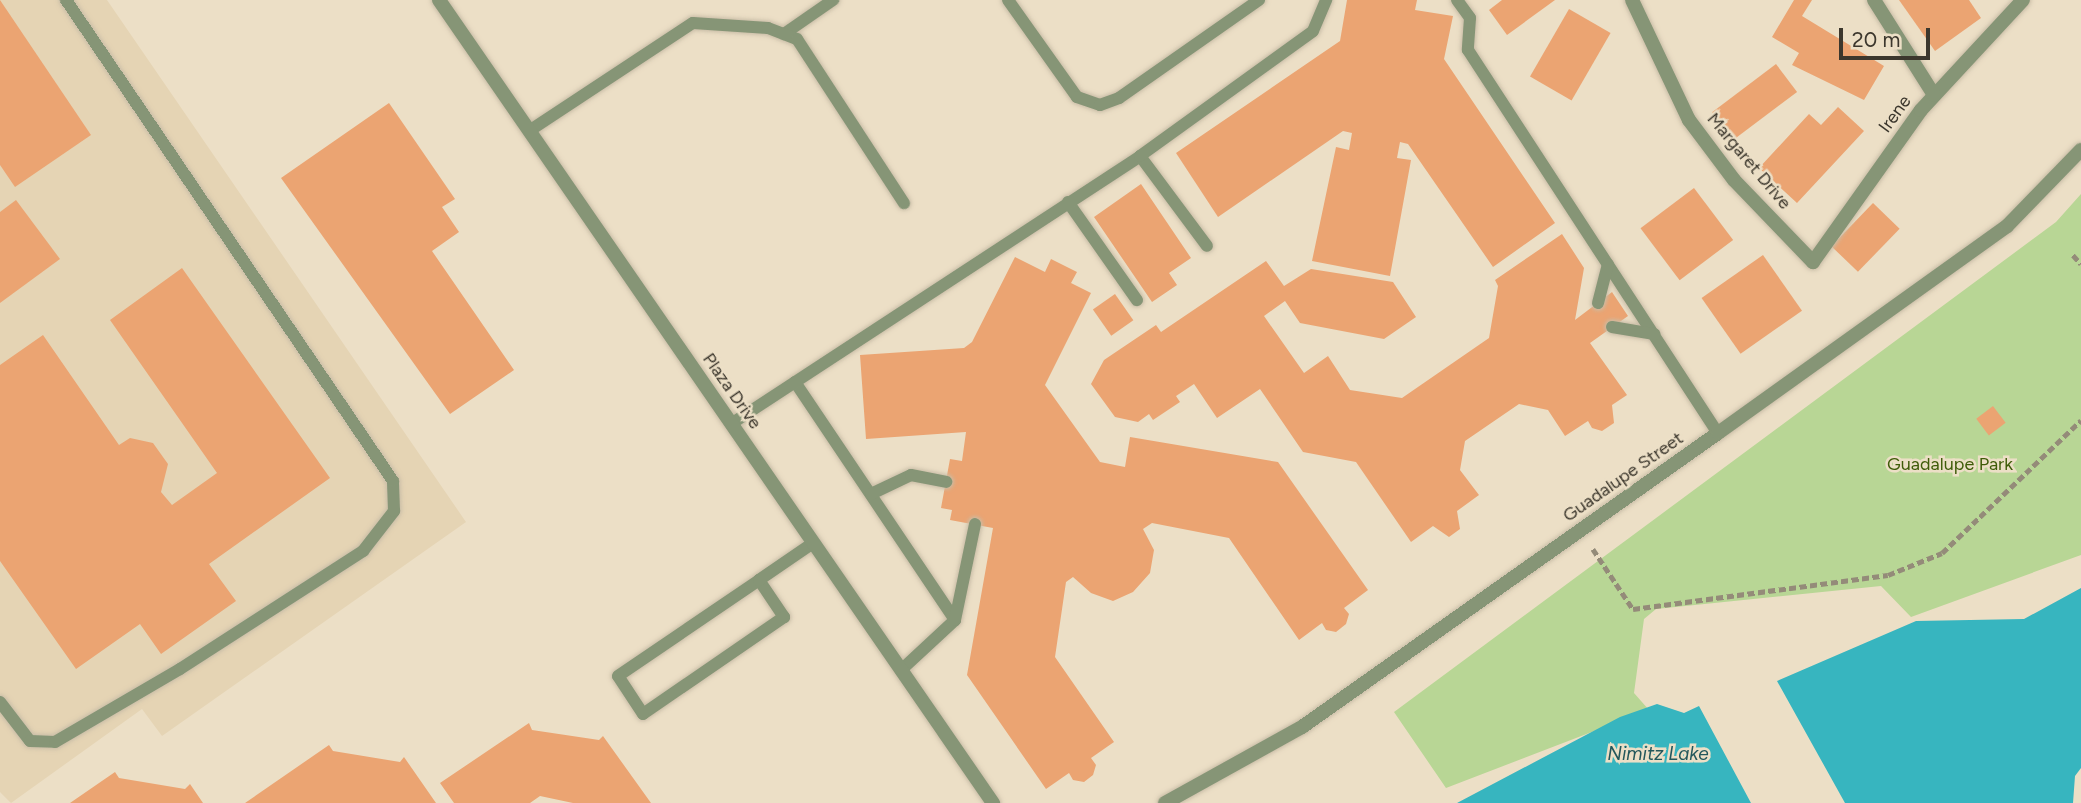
<!DOCTYPE html>
<html>
<head>
<meta charset="utf-8">
<style>
	body { margin:0 }
	#map { position:relative; width:2081px; height:803px; overflow:hidden; background:#ecdfc6; font-family:Figtree,sans-serif }
	div>[style] { position:absolute }
	[style*='--x'] { left:calc(var(--x)*1px); top:calc(var(--y)*1px); width:calc(var(--w)*1px); rotate:calc(var(--a)*1deg) }
	.built>* { inset:0; background:#e5d4b4 }
	.green>* { inset:0; background:#b8d695 }
	.water>* { inset:0; background:#37b5bf }
	.building>* { inset:0; background:#eba472; transform-origin:0 0 }
	.path>* { height:4.5px; margin-top:-2.25px; transform-origin:0; background:repeating-linear-gradient(90deg,#948b79 0 7px,transparent 0 10.5px) }
	.roads { filter:drop-shadow(0 0 2px #c9bda7) drop-shadow(0 0 2px #c9bda7) }
	.lane>* { height:12px; margin:-6px; padding:0 6px; transform-origin:6px; border-radius:6px; background:#869576 }
	.street>* { height:14px; margin:-7px; padding:0 7px; transform-origin:7px; border-radius:7px; background:#869576 }
	span { translate:-50% -50%; white-space:nowrap; text-align:center; line-height:1.15; -webkit-text-stroke:5px #ecdfc6; paint-order:stroke }
	.street-label { font-size:18px; color:#3c372d }
	.park-label { font-size:18px; color:#3f5c09 }
	.water-label { font-size:19px; color:#23575b; font-style:italic }
	.scale { position:absolute; left:1839px; top:28px; width:91px; height:32px; box-sizing:border-box; border:4px solid #3c372d; border-top:0; padding-left:9px; font-size:21px; line-height:24px; white-space:nowrap; color:#3c372d; -webkit-text-stroke:5px #ecdfc6; paint-order:stroke }
</style>
</head>
<body>
<div id="map">
	<div class="built">
		<i style="clip-path:polygon(0 0,107px 0,466px 522px,162px 736px,142px 709px,11px 803px,0 792px)"></i>
	</div>
	<div class="green">
		<i style="clip-path:polygon(2081px 194px,2081px 555px,1911px 617px,1881px 586px,1656px 609px,1644px 619px,1634px 693px,1649px 710px,1446px 788px,1394px 712px,2056px 222px)"></i>
	</div>
	<div class="water">
		<i style="clip-path:polygon(2081px 588px,2081px 768px,2075px 776px,2073px 803px,1845px 803px,1777px 681px,1916px 621px,2024px 619px)"></i>
		<i style="clip-path:polygon(1657px 704px,1684px 713px,1699px 706px,1751px 803px,1457px 803px,1620px 717px)"></i>
	</div>
	<div class="building">
		<i style="clip-path:polygon(0 0,91px 135px,15px 187px,0 165px)"></i>
		<i style="clip-path:polygon(1347px 0,1417px 0,1415px 10px,1453px 16px,1444px 59px,1555px 223px,1493px 267px,1408px 144px,1400px 142px,1397px 158px,1411px 160px,1390px 276px,1312px 261px,1336px 147px,1349px 150px,1352px 133px,1343px 131px,1218px 217px,1176px 153px,1340px 41px)"></i>
		<i style="clip-path:polygon(1502px 0,1555px 0,1507px 35px,1489px 10px)"></i>
		<i style="clip-path:polygon(1794px 0,1812px 0,1802px 16px,1884px 66px,1864px 100px,1792px 65px,1799px 53px,1772px 37px)"></i>
		<i style="clip-path:polygon(1899px 0,1969px 0,1981px 18px,1935px 51px)"></i>
		<i style="left:1569px;top:9px;width:48px;height:78px;rotate:30deg"></i>
		<i style="left:1776px;top:64px;width:35px;height:80px;rotate:53deg"></i>
		<i style="clip-path:polygon(389px 103px,455px 199px,442px 207px,459px 232px,432px 251px,514px 370px,450px 414px,281px 178px)"></i>
		<i style="clip-path:polygon(1838px 107px,1864px 131px,1797px 203px,1759px 168px,1809px 114px,1821px 125px)"></i>
		<i style="clip-path:polygon(1141px 184px,1191px 258px,1169px 273px,1177px 285px,1152px 302px,1094px 217px)"></i>
		<i style="left:1694px;top:188px;width:65px;height:67px;rotate:53deg"></i>
		<i style="clip-path:polygon(16px 200px,60px 259px,0 303px,0 212px)"></i>
		<i style="left:1873px;top:203px;width:37px;height:60px;rotate:44deg"></i>
		<i style="clip-path:polygon(1562px 234px,1584px 268px,1575px 320px,1612px 292px,1628px 316px,1590px 343px,1627px 395px,1612px 405px,1614px 423px,1602px 431px,1592px 428px,1588px 421px,1565px 436px,1548px 410px,1519px 404px,1465px 441px,1460px 470px,1479px 495px,1457px 511px,1460px 529px,1449px 537px,1433px 526px,1411px 542px,1356px 462px,1303px 452px,1260px 389px,1217px 418px,1194px 384px,1176px 396px,1180px 402px,1153px 420px,1149px 414px,1138px 422px,1115px 417px,1091px 384px,1104px 360px,1156px 325px,1161px 332px,1266px 261px,1284px 286px,1311px 269px,1393px 282px,1416px 317px,1384px 339px,1300px 323px,1285px 301px,1264px 316px,1304px 373px,1328px 356px,1350px 390px,1402px 398px,1489px 338px,1498px 286px,1495px 280px)"></i>
		<i style="left:1763px;top:255px;width:68px;height:75px;rotate:55deg"></i>
		<i style="clip-path:polygon(1015px 257px,1045px 272px,1051px 259px,1077px 272px,1071px 283px,1091px 293px,1045px 385px,1100px 462px,1125px 467px,1130px 437px,1278px 462px,1368px 590px,1344px 608px,1349px 614px,1346px 624px,1336px 632px,1326px 630px,1322px 623px,1299px 640px,1229px 538px,1152px 523px,1143px 529px,1154px 550px,1150px 573px,1133px 592px,1113px 601px,1091px 593px,1073px 577px,1066px 582px,1055px 657px,1114px 742px,1091px 758px,1096px 765px,1093px 775px,1084px 782px,1073px 780px,1069px 773px,1046px 789px,967px 675px,993px 528px,950px 520px,952px 510px,941px 508px,950px 459px,962px 461px,966px 432px,866px 439px,860px 355px,964px 348px,972px 342px)"></i>
		<i style="clip-path:polygon(182px 268px,330px 478px,209px 564px,236px 601px,161px 654px,140px 624px,76px 669px,0 561px,0 365px,43px 335px,119px 445px,130px 438px,153px 443px,168px 464px,161px 492px,172px 505px,217px 473px,110px 320px)"></i>
		<i style="left:1115px;top:294px;width:32px;height:27px;rotate:55deg"></i>
		<i style="left:1993px;top:406px;width:21px;height:21px;rotate:53deg"></i>
		<i style="clip-path:polygon(529px 723px,532px 730px,599px 740px,603px 736px,651px 803px,573px 803px,540px 796px,530px 803px,454px 803px,440px 783px)"></i>
		<i style="clip-path:polygon(329px 745px,333px 751px,400px 762px,404px 757px,436px 803px,245px 803px)"></i>
		<i style="clip-path:polygon(115px 772px,119px 778px,185px 789px,190px 784px,203px 803px,70px 803px)"></i>
	</div>
	<div class="path">
		<i style="--x:2073;--y:255;--w:12;--a:48"></i>
		<i style="--x:1593;--y:549;--w:72;--a:56.3"></i>
		<i style="--x:1633;--y:609;--w:257;--a:-7.6"></i>
		<i style="--x:1888;--y:575;--w:58;--a:-22.2"></i>
		<i style="--x:1942;--y:553;--w:192;--a:-43.7"></i>
	</div>
	<div class="roads">
		<div class="lane">
			<i style="--x:1008;--y:0;--w:119;--a:54.6"></i>
			<i style="--x:1077;--y:97;--w:24;--a:19"></i>
			<i style="--x:1100;--y:105;--w:20;--a:-20"></i>
			<i style="--x:1119;--y:98;--w:171;--a:-35"></i>
			<i style="--x:1457;--y:0;--w:22;--a:54"></i>
			<i style="--x:1470;--y:18;--w:32;--a:94"></i>
			<i style="--x:1468;--y:50;--w:457;--a:56.9"></i>
			<i style="--x:784;--y:34;--w:60;--a:-34.8"></i>
			<i style="--x:529;--y:131;--w:196;--a:-33.4"></i>
			<i style="--x:693;--y:23;--w:75;--a:3.8"></i>
			<i style="--x:768;--y:28;--w:31;--a:21"></i>
			<i style="--x:797;--y:39;--w:196;--a:56.9"></i>
			<i style="--x:1140;--y:156;--w:112;--a:53.3"></i>
			<i style="--x:1068;--y:202;--w:120;--a:54.9"></i>
			<i style="--x:1598;--y:303;--w:40;--a:-75.6"></i>
			<i style="--x:1612;--y:327;--w:43;--a:9.5"></i>
			<i style="--x:795;--y:382;--w:287;--a:56.1"></i>
			<i style="--x:955;--y:620;--w:74;--a:137.2"></i>
			<i style="--x:731;--y:424;--w:489;--a:-33.2"></i>
			<i style="--x:1140;--y:156;--w:213;--a:-35.8"></i>
			<i style="--x:1313;--y:31;--w:34;--a:-67"></i>
			<i style="--x:871;--y:494;--w:44;--a:-25.4"></i>
			<i style="--x:911;--y:475;--w:36;--a:11"></i>
			<i style="--x:759;--y:580;--w:45;--a:56"></i>
			<i style="--x:784;--y:617;--w:171;--a:145.5"></i>
			<i style="--x:643;--y:714;--w:45;--a:-123.3"></i>
			<i style="--x:618;--y:676;--w:171;--a:-34.2"></i>
			<i style="--x:759;--y:580;--w:65;--a:-34.4"></i>
			<i style="--x:955;--y:620;--w:98;--a:-78.2"></i>
			<i style="--x:0;--y:702;--w:49;--a:52.4"></i>
			<i style="--x:30;--y:741;--w:25;--a:2"></i>
			<i style="--x:55;--y:742;--w:145;--a:-30.3"></i>
			<i style="--x:180;--y:669;--w:218;--a:-32.8"></i>
			<i style="--x:363;--y:551;--w:51;--a:-52.2"></i>
			<i style="--x:394;--y:511;--w:30;--a:-92"></i>
			<i style="--x:393;--y:481;--w:582;--a:-124.21"></i>
		</div>
		<div class="street">
			<i style="--x:439;--y:0;--w:976;--a:55.4"></i>
			<i style="--x:1632;--y:0;--w:133;--a:64.6"></i>
			<i style="--x:1689;--y:120;--w:75;--a:53.1"></i>
			<i style="--x:1734;--y:180;--w:114;--a:46.1"></i>
			<i style="--x:1813;--y:262;--w:186;--a:-54.6"></i>
			<i style="--x:1921;--y:110;--w:150;--a:-47.2"></i>
			<i style="--x:1874;--y:0;--w:112;--a:57.7"></i>
			<i style="--x:1165;--y:803;--w:157;--a:-29"></i>
			<i style="--x:1302;--y:727;--w:509;--a:-35.25"></i>
			<i style="--x:1718;--y:433;--w:355;--a:-35.6"></i>
			<i style="--x:2007;--y:226;--w:106;--a:-45.8"></i>
		</div>
	</div>
	<div class="street-label">
		<span style="left:1895px;top:114px;rotate:-54deg">Irene</span>
		<span style="left:1749px;top:161px;rotate:50deg">Margaret Drive</span>
		<span style="left:732px;top:391px;rotate:55deg">Plaza Drive</span>
		<span style="left:1623px;top:477px;rotate:-35deg">Guadalupe Street</span>
	</div>
	<div class="park-label">
		<span style="left:1950px;top:464px">Guadalupe Park</span>
	</div>
	<div class="water-label">
		<span style="left:1658px;top:754px">Nimitz Lake</span>
	</div>
	<div class="scale">20 m</div>
</div>
</body>
</html>
